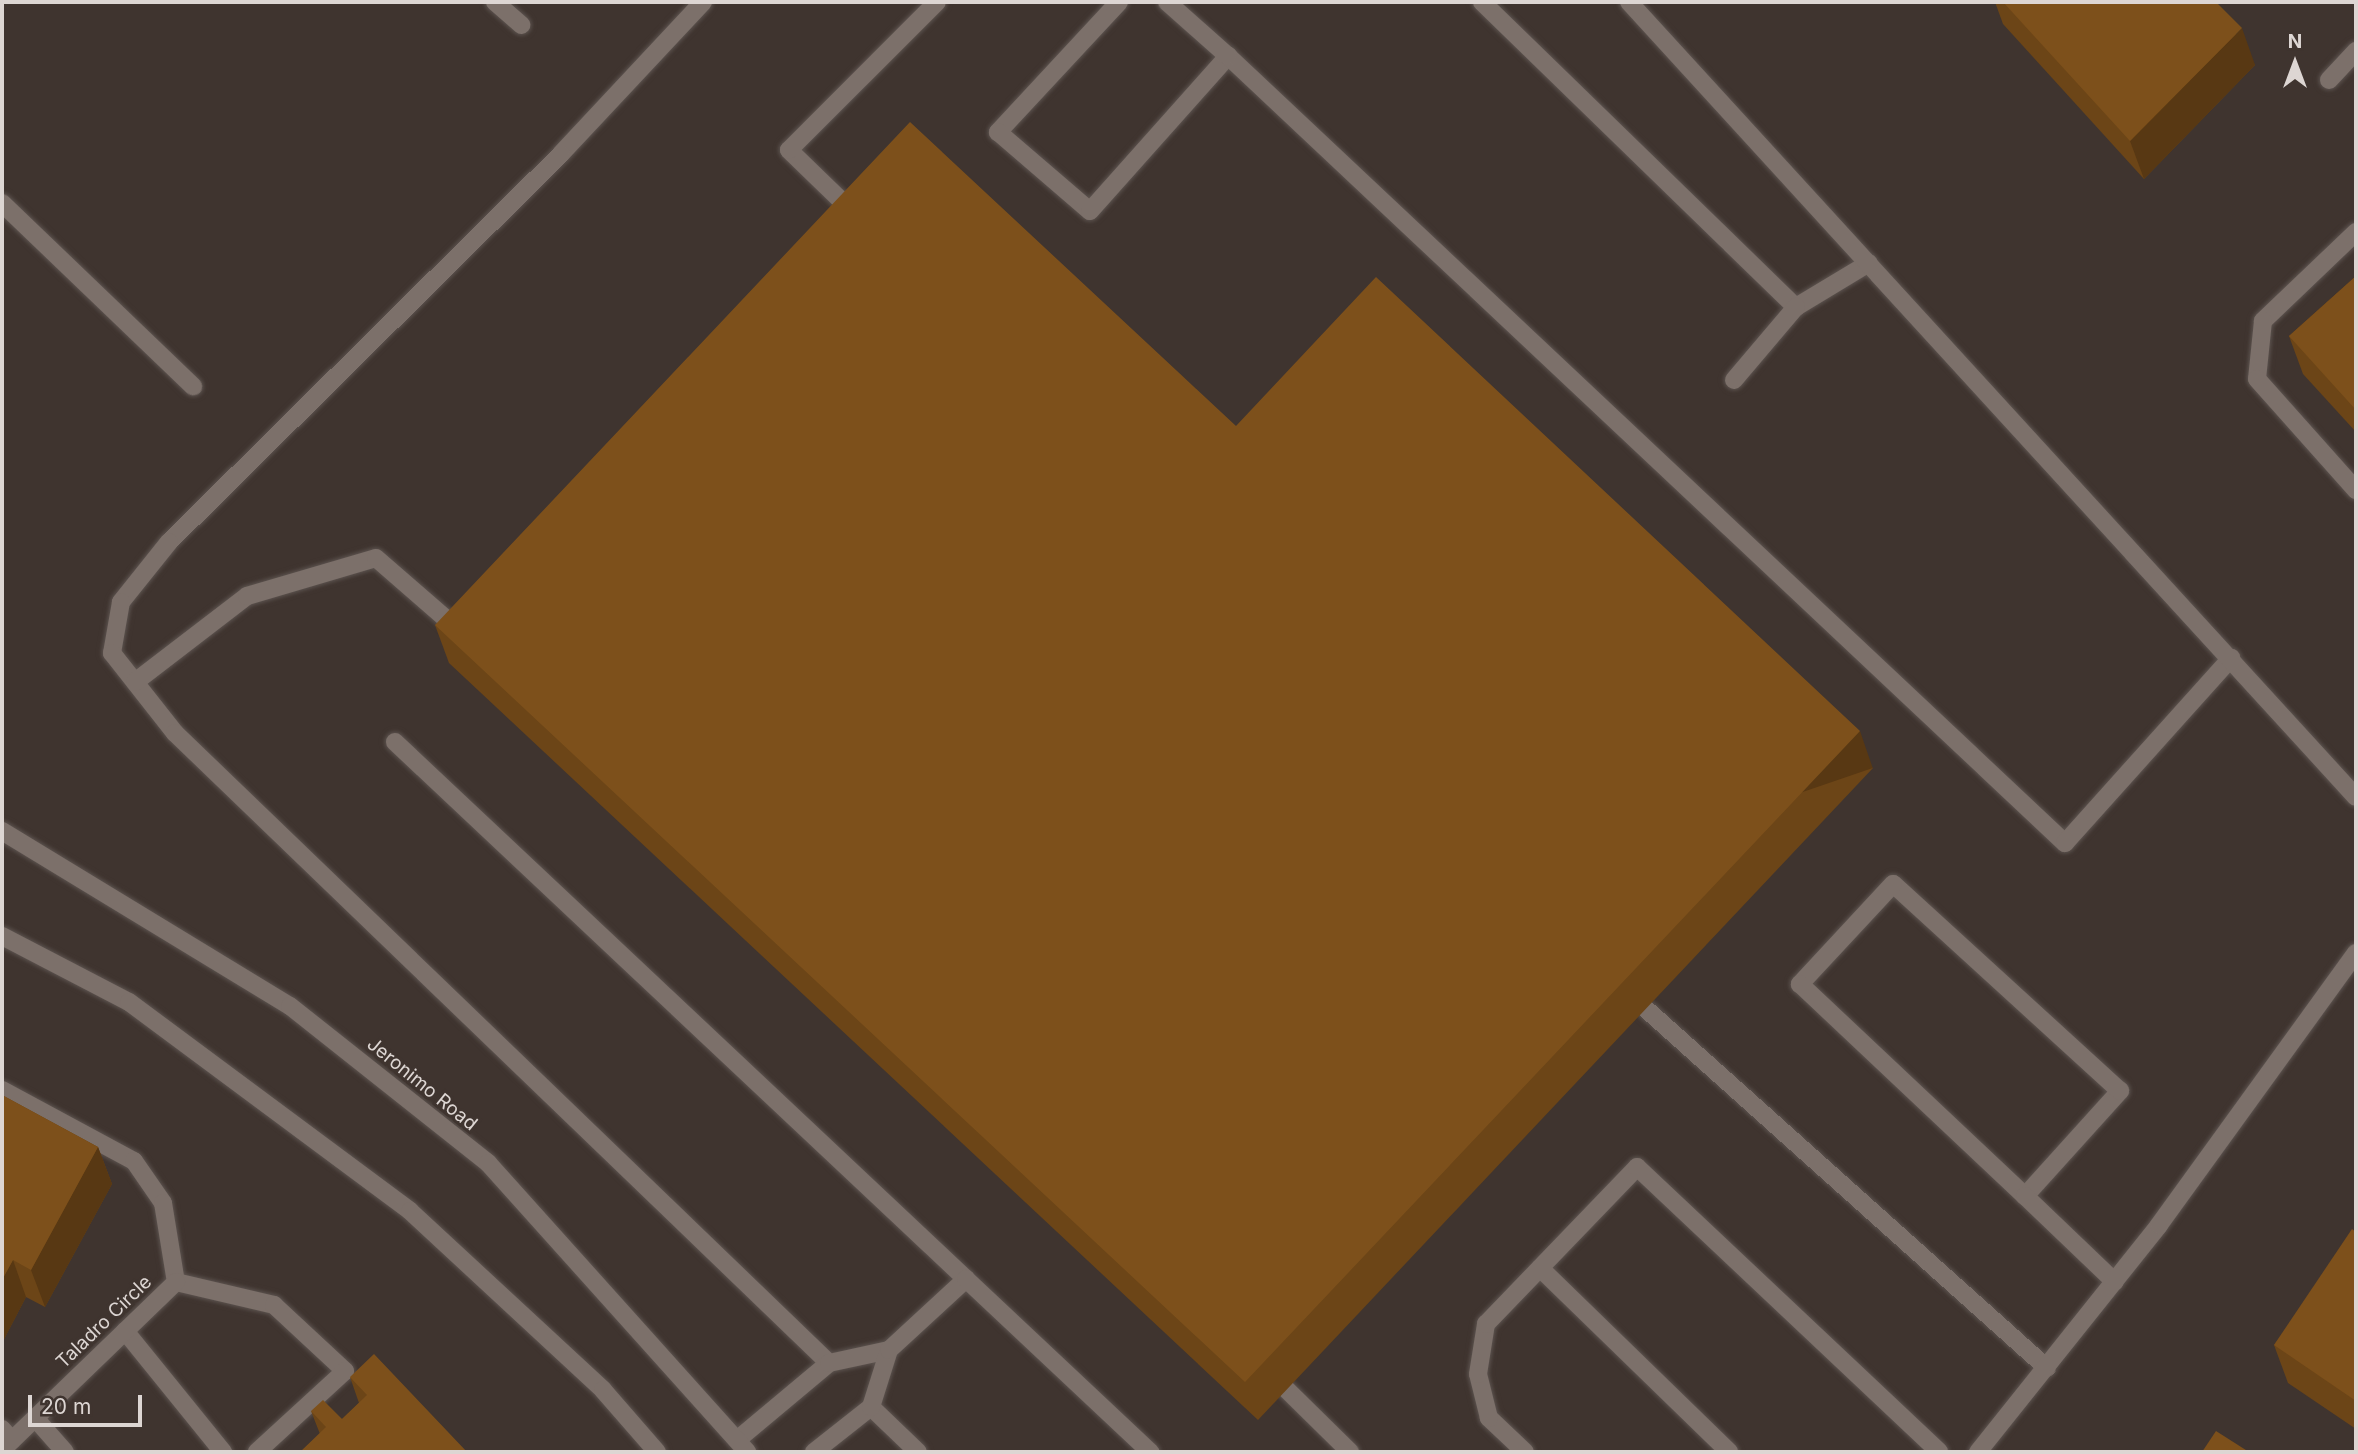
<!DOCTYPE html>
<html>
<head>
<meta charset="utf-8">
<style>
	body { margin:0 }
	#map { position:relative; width:2358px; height:1454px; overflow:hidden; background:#3f342f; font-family:Inter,sans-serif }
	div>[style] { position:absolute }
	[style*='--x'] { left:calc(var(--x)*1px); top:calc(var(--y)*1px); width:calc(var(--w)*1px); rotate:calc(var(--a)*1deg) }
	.roads { filter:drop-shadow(0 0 2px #5c534f) drop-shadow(0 0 2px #5c534f) }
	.lane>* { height:18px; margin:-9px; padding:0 9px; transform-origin:9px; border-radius:9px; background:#7c706a }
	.street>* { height:18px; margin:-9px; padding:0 9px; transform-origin:9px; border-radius:9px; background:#7c706a }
	.secondary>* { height:18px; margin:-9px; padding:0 9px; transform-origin:9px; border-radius:9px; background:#7c706a }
	.wall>* { inset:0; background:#6c4517 }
	.shaded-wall>* { inset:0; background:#583813; transform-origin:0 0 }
	.building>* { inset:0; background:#7d501b }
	span { translate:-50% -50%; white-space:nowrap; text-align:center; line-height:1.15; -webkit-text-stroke:6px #3f342f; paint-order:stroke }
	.street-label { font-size:19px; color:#ddd6d3 }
	.frame { position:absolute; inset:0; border:4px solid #ddd6d3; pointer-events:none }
	.north { position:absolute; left:2260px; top:28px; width:70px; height:70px; -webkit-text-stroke:5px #3f342f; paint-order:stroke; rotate:0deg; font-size:19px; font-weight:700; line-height:28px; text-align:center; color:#ddd6d3 }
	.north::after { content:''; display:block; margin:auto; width:24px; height:32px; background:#ddd6d3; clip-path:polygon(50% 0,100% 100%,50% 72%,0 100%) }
	.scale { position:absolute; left:28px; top:1395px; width:114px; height:32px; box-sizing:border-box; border:4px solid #ddd6d3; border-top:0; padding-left:9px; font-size:21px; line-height:24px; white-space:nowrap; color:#ddd6d3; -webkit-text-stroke:5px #3f342f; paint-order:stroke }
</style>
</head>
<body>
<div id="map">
	<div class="roads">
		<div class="lane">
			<i style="--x:495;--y:2;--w:35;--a:41"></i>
			<i style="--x:703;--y:2;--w:208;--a:133.1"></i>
			<i style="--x:561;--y:154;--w:552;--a:135.29"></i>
			<i style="--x:169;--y:542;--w:77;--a:128.7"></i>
			<i style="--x:121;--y:602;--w:52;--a:100"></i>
			<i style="--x:112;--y:653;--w:102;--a:51.8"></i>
			<i style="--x:175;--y:733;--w:908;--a:43.93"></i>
			<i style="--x:1119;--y:2;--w:178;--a:132.9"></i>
			<i style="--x:998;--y:132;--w:121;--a:40.7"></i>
			<i style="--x:1090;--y:211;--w:208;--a:-48.3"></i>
			<i style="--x:1228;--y:56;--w:1149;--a:43.24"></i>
			<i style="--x:2065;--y:843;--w:249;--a:-48.1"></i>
			<i style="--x:1167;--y:2;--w:81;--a:41.5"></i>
			<i style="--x:1482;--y:2;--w:438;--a:44.2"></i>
			<i style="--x:1796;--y:307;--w:85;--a:-31.1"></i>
			<i style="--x:1629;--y:2;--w:1077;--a:47.56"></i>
			<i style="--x:2329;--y:80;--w:40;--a:-47"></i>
			<i style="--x:2;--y:203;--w:265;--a:43.8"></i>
			<i style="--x:855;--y:214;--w:92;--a:-135.9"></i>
			<i style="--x:789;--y:150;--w:209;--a:-45"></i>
			<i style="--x:2356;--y:232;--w:129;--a:136.3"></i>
			<i style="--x:2263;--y:321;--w:58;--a:95.9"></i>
			<i style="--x:2257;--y:379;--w:149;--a:48.3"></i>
			<i style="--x:1734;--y:380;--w:96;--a:-49.7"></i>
			<i style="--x:135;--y:682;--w:141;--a:-37.5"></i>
			<i style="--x:247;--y:596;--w:134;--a:-16.4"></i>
			<i style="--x:376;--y:558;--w:113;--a:41"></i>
			<i style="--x:395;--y:742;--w:784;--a:43.24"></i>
			<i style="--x:1646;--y:1009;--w:538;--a:41.84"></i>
			<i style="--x:2;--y:1090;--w:150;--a:28.3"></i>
			<i style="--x:134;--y:1161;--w:51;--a:55.4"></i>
			<i style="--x:163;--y:1203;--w:80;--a:80.7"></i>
			<i style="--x:176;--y:1282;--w:101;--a:13.2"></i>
			<i style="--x:274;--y:1305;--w:97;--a:42.9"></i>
			<i style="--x:345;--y:1371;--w:120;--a:137.4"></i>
			<i style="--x:2025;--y:1196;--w:142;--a:-47.9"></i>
			<i style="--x:2120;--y:1091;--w:307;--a:-137.6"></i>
			<i style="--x:1893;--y:884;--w:137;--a:132.9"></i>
			<i style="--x:1800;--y:984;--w:309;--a:43.3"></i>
			<i style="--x:2025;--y:1196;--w:124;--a:43.7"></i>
			<i style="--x:1540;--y:1268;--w:264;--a:44.2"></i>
			<i style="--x:125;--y:1331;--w:156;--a:51"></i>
			<i style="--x:1286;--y:1389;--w:90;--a:44.5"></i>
			<i style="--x:871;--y:1407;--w:65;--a:43.8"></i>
			<i style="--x:35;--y:1418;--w:45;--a:48.6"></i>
			<i style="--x:2;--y:1429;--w:15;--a:48"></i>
			<i style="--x:737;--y:1440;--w:120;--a:-39.9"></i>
			<i style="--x:829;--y:1363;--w:61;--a:-12.2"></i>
			<i style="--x:814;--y:1452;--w:73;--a:-38.3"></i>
			<i style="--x:871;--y:1407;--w:60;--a:-72.5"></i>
			<i style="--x:889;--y:1350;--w:105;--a:-42.7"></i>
			<i style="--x:966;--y:1279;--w:253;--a:43.2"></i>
			<i style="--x:1525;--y:1452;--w:50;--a:-136.6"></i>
			<i style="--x:1489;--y:1418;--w:45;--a:-104"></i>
			<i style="--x:1478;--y:1374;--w:51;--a:-80.9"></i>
			<i style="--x:1486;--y:1324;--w:218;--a:-46.1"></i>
			<i style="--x:1637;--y:1167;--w:415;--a:43.3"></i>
			<i style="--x:1978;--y:1452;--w:290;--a:-51.4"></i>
			<i style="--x:2159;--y:1225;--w:336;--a:-54.1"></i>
		</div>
		<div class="street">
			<i style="--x:2;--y:1450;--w:242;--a:-44"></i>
		</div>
		<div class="secondary">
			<i style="--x:2;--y:831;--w:337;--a:31.3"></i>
			<i style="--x:290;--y:1006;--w:253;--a:38.4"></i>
			<i style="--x:488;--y:1163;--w:388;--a:48.1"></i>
			<i style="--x:2;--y:936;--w:143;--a:27.5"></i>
			<i style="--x:129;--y:1002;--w:350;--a:36.6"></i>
			<i style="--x:410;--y:1211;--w:263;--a:42.8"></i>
			<i style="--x:603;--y:1390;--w:82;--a:48.9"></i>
		</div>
	</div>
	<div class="wall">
		<i style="clip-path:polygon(1995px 2px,2216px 2px,2255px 65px,2144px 179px,2003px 24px)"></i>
		<i style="clip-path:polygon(2356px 276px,2356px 432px,2303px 374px,2289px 336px)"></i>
		<i style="clip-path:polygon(1236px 426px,1873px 768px,1258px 1420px,449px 663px,435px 625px)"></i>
		<i style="clip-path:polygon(2px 1095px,98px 1147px,112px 1184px,45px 1307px,26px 1297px,2px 1343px)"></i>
		<i style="clip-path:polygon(2356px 1232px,2356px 1429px,2288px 1383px,2274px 1345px)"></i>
		<i style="clip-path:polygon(350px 1377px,467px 1452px,320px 1434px,311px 1411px,342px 1419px,359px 1403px)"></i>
	</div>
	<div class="shaded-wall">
		<i style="clip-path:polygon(2242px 28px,2255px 65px,2144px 179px,2130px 141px)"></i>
		<i style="left:1860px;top:731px;width:39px;height:896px;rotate:71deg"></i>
		<i style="clip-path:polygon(98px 1147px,112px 1184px,45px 1307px,31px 1270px)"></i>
		<i style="clip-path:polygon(13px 1260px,26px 1297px,2px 1343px,2px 1280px)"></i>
	</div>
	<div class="building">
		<i style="clip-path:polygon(2003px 2px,2216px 2px,2242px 28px,2130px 141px)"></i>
		<i style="clip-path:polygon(910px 122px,1236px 426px,1376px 277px,1860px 731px,1245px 1382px,435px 625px)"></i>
		<i style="clip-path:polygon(2356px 276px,2356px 410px,2289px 336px)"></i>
		<i style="clip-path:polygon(2px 1095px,98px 1147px,31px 1270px,13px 1260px,2px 1280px)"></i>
		<i style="clip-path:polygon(2352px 1229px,2356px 1232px,2356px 1401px,2274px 1345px)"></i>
		<i style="clip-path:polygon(374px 1354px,467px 1452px,300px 1452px,326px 1427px,311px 1411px,323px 1400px,342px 1419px,367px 1395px,350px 1377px)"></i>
		<i style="clip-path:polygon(2216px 1431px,2249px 1452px,2202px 1452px)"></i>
	</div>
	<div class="street-label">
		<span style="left:422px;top:1084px;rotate:39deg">Jeronimo Road</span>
		<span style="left:104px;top:1322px;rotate:-44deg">Taladro Circle</span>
	</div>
	<div class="frame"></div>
	<div class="north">N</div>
	<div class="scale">20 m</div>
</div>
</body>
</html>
